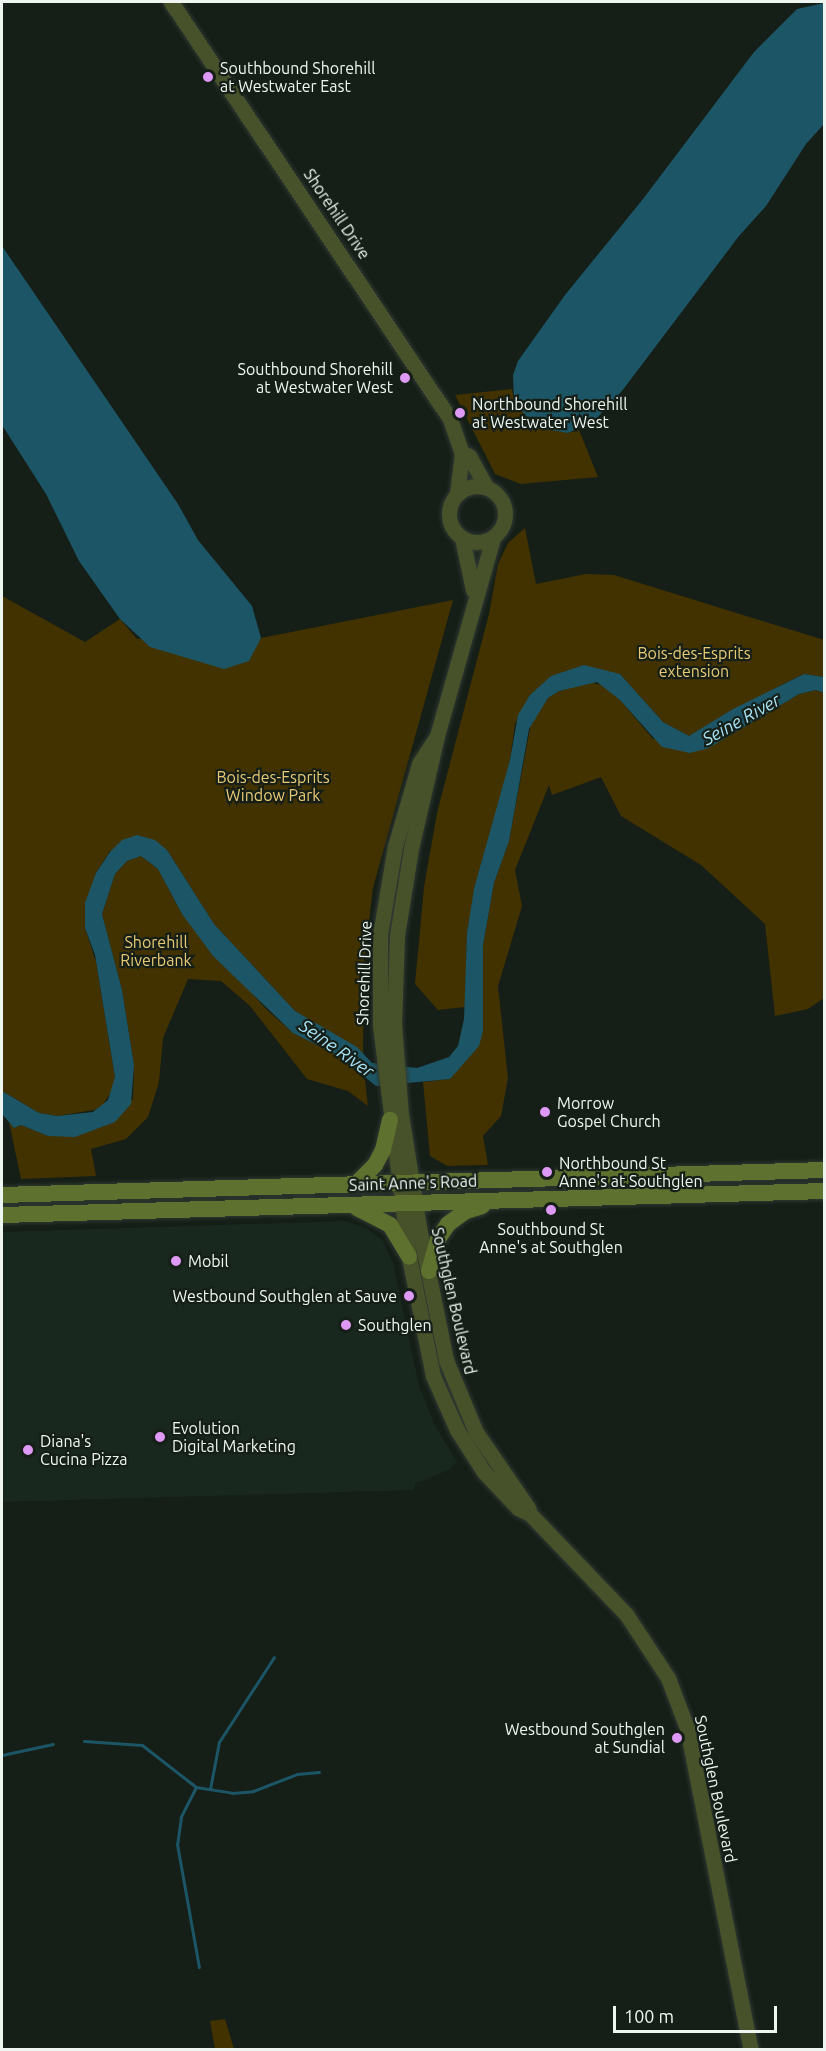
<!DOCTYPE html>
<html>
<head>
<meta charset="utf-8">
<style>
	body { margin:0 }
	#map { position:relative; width:826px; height:2051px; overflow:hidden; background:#151e17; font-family:Ubuntu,sans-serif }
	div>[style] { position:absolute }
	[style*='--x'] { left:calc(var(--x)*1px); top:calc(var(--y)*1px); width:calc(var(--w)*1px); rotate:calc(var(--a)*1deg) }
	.built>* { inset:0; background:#19281e }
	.green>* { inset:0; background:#423200 }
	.water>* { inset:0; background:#1c5666 }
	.stream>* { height:3px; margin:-1.5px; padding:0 1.5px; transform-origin:1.5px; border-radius:1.5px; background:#1c5666 }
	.roads { filter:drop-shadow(0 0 2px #2f3831) drop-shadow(0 0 2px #2f3831) }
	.tertiary>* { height:15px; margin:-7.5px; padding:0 7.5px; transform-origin:7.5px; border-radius:7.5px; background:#47522a }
	.tertiary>.ring { margin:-7.5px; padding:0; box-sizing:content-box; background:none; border:15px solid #47522a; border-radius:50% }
	.secondary>* { height:16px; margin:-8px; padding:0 8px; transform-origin:8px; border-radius:8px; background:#5f712e }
	.dots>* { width:16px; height:16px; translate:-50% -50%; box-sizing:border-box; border:3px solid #151e17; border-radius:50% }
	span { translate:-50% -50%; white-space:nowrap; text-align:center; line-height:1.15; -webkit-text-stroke:4.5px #151e17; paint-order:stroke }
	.poi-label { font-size:16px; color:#eff6f1 }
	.left { translate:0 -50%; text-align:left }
	.right { translate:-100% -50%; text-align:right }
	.street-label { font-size:16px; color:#eff6f1 }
	.park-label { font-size:16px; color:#e8c974 }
	.water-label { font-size:18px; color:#a7e3f6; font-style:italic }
	.frame { position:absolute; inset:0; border:3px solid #eff6f1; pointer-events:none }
	.scale { position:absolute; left:613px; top:2006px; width:164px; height:27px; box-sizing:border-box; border:3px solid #eff6f1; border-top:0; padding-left:8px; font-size:18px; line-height:21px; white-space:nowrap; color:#eff6f1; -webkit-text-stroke:4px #151e17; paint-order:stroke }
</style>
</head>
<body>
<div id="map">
	<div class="built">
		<i style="clip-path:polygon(345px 1221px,368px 1229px,383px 1241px,393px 1263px,419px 1386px,435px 1426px,457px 1462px,448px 1470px,415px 1484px,414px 1490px,2px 1502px,2px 1232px)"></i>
	</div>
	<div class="green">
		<i style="clip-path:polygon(512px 389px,514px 401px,568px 433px,579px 430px,598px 477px,521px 484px,495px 474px,455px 395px)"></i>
		<i style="clip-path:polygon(525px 528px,536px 584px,586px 574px,614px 575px,824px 640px,824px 677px,804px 674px,785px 683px,689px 736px,663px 722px,620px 674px,530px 695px,515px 724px,510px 760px,467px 933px,465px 1007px,438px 1010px,415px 984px,424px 887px,437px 813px,489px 614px,498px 564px,508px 543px)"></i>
		<i style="clip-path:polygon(2px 596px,85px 642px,120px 619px,137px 639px,261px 638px,453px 600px,373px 888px,364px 964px,363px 1054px,295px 1011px,214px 924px,167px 850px,110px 851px,96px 873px,85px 928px,96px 962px,115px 1077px,113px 1089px,100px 1109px,57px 1116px,39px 1113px,2px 1091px)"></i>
		<i style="clip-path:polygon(589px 682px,602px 685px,620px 700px,653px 739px,727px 737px,799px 694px,816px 690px,824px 693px,824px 998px,808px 1009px,775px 1016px,765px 924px,701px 865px,621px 816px,601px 777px,552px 795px,549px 785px,515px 870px,522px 906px,498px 986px,508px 1078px,501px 1116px,483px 1136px,488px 1165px,447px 1166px,430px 1156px,423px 1082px,450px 1079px,483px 1031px,483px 945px,494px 883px,509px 841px,531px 723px,548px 698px,559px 691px)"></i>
		<i style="clip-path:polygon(141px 856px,158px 869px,182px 914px,265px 1008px,293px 1033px,339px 1056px,365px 1080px,368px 1106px,348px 1091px,307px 1079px,250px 1006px,221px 981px,188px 979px,163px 1038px,159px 1082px,148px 1117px,126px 1139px,91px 1149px,96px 1176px,21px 1179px,9px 1122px,14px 1128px,21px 1125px,48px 1136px,133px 1099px,134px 1065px,122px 990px,102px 914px,115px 874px,127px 861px)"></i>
		<i style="clip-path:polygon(225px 2019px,234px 2049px,215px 2049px,210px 2021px)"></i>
	</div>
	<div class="water">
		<i style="clip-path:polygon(824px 3px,824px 124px,806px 144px,766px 206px,739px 236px,622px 391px,594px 421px,568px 433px,535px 427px,514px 401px,513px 375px,518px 361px,565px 295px,643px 199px,754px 52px,797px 9px)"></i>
		<i style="clip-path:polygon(2px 246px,178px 504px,198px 540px,252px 606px,261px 638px,249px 661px,224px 669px,150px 647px,120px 619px,79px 561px,46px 494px,2px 425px)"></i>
		<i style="clip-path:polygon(584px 665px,620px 674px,663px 722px,689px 736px,733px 709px,804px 674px,824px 677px,824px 693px,816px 690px,799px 694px,709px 748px,690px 753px,662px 747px,620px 700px,597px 682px,559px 691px,548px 698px,529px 729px,509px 841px,494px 883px,483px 945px,483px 1031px,479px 1046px,450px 1079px,376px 1086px,339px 1056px,293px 1033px,213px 956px,182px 914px,158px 869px,141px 856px,127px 861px,115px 874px,102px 914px,122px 990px,134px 1065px,131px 1104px,115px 1122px,75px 1137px,48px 1136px,21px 1125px,14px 1128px,2px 1114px,2px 1091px,39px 1113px,57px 1116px,93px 1112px,108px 1100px,115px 1077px,95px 955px,85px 928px,85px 903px,96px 873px,110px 852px,122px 840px,137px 835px,155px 840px,167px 850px,214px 924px,295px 1011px,357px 1047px,372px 1063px,417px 1068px,449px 1057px,458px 1046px,464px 1019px,467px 933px,474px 889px,510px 760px,518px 715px,530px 695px,551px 676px)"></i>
	</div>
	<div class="stream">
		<i style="--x:84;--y:1741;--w:58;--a:3.9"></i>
		<i style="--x:142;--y:1745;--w:68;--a:37.9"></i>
		<i style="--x:196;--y:1787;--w:36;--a:9"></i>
		<i style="--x:232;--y:1793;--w:21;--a:-5"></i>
		<i style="--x:253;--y:1791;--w:47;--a:-21.1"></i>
		<i style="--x:297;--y:1774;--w:22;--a:-5"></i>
		<i style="--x:2;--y:1755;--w:52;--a:-12.2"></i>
		<i style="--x:196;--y:1787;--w:34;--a:117"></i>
		<i style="--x:181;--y:1817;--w:27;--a:98"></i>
		<i style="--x:177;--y:1844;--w:125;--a:79.9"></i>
		<i style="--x:210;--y:1789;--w:48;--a:-79.2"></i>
		<i style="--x:219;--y:1742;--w:101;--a:-57.1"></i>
	</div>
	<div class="roads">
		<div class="tertiary">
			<i style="--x:171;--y:2;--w:502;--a:56.21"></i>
			<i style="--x:450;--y:419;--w:36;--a:71"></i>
			<i style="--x:462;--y:453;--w:41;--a:97"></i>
			<i style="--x:462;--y:453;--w:8;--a:23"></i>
			<i style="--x:469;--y:456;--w:35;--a:61"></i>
			<i class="ring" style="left:449px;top:486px;width:41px;height:41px"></i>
			<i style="--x:462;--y:538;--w:53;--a:78.1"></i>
			<i style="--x:493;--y:538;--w:206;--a:105.8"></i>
			<i style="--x:437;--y:736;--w:116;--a:103"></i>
			<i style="--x:411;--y:849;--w:87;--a:99.2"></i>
			<i style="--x:397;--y:935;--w:89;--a:91.9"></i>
			<i style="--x:394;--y:1024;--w:90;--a:85.6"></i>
			<i style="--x:401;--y:1114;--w:114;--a:80.9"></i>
			<i style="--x:419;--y:1227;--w:136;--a:78.5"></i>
			<i style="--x:446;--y:1360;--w:78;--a:67.4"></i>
			<i style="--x:476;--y:1432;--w:93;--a:55.5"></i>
			<i style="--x:437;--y:736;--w:33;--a:123"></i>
			<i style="--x:419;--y:764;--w:85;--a:106.3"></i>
			<i style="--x:395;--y:846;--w:90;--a:99.6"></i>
			<i style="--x:380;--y:935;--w:90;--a:90"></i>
			<i style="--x:380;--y:1025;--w:234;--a:82.9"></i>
			<i style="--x:409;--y:1257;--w:121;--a:78.6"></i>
			<i style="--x:433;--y:1376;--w:59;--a:66"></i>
			<i style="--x:457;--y:1430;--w:50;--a:57.3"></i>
			<i style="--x:484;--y:1472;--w:50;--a:46.6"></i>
			<i style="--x:518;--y:1508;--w:13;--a:27"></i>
			<i style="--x:530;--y:1514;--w:139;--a:46.2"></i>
			<i style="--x:626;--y:1614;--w:77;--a:56.7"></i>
			<i style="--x:668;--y:1678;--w:53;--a:69.2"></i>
			<i style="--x:687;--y:1728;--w:328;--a:78.8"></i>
		</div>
		<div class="secondary">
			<i style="--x:356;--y:1184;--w:27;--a:-45"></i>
			<i style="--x:375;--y:1165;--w:17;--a:-62"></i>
			<i style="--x:383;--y:1150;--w:31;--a:-77"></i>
			<i style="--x:2;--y:1195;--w:822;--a:-1.74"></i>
			<i style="--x:357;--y:1208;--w:37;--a:27"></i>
			<i style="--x:390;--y:1225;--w:37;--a:59"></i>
			<i style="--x:2;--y:1215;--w:822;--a:-1.67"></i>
			<i style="--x:429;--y:1271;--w:33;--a:-74"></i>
			<i style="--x:438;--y:1239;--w:18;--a:-56"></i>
			<i style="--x:448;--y:1224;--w:22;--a:-36"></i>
			<i style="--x:466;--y:1211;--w:17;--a:-17"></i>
		</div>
	</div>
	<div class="dots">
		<i style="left:208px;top:77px;background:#dd99f4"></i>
		<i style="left:405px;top:378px;background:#dd99f4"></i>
		<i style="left:460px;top:413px;background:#dd99f4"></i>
		<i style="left:545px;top:1112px;background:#dd99f4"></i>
		<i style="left:547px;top:1172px;background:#dd99f4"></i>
		<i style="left:551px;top:1210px;background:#dd99f4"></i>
		<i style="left:176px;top:1261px;background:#dd99f4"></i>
		<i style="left:409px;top:1296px;background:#dd99f4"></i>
		<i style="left:346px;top:1325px;background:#dd99f4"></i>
		<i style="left:160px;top:1437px;background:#dd99f4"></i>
		<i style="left:28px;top:1450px;background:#dd99f4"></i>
		<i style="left:677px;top:1738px;background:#dd99f4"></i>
	</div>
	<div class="poi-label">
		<span class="left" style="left:220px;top:77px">Southbound Shorehill<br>at Westwater East</span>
		<span class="right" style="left:393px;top:378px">Southbound Shorehill<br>at Westwater West</span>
		<span class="left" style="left:472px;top:413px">Northbound Shorehill<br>at Westwater West</span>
		<span class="left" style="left:557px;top:1112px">Morrow<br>Gospel Church</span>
		<span class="left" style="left:559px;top:1172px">Northbound St<br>Anne's at Southglen</span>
		<span style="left:551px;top:1238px">Southbound St<br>Anne's at Southglen</span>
		<span class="left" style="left:188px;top:1261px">Mobil</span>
		<span class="right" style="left:397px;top:1296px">Westbound Southglen at Sauve</span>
		<span class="left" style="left:358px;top:1325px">Southglen</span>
		<span class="left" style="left:172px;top:1437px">Evolution<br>Digital Marketing</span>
		<span class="left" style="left:40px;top:1450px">Diana's<br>Cucina Pizza</span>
		<span class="right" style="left:665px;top:1738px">Westbound Southglen<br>at Sundial</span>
	</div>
	<div class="street-label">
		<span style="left:337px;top:214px;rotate:56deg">Shorehill Drive</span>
		<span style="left:364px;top:973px;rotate:-88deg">Shorehill Drive</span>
		<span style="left:413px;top:1183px;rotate:-2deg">Saint Anne's Road</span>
		<span style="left:454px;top:1301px;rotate:77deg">Southglen Boulevard</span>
		<span style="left:716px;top:1789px;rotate:78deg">Southglen Boulevard</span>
	</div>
	<div class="park-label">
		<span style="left:694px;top:662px">Bois-des-Esprits<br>extension</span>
		<span style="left:273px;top:786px">Bois-des-Esprits<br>Window Park</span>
		<span style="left:156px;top:951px">Shorehill<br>Riverbank</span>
	</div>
	<div class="water-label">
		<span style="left:741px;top:719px;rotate:-29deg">Seine River</span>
		<span style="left:337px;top:1048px;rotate:35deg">Seine River</span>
	</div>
	<div class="frame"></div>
	<div class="scale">100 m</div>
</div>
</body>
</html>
